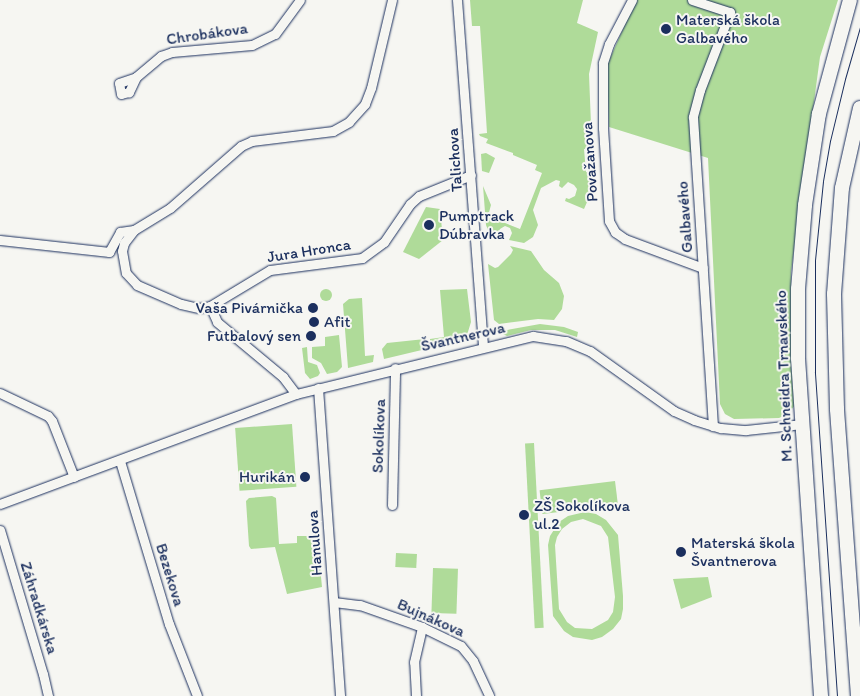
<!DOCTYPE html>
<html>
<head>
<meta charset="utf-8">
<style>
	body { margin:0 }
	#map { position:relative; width:860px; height:696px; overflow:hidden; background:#f6f6f2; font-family:Itim,sans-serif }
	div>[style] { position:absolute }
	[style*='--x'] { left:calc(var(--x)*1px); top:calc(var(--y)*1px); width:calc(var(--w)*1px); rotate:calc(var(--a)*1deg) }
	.green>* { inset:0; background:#afdb99; transform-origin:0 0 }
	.round { border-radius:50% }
	.roads { filter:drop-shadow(0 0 1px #1b2f5e) drop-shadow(0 0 1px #1b2f5e) }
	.street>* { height:9px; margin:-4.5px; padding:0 4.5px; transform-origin:4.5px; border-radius:4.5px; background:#f6f6f2 }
	.secondary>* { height:14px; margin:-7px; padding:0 7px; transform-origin:7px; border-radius:7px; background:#f6f6f2 }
	.tram>* { height:1px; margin:-0.5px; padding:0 0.5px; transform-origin:0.5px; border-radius:0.5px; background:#1b2f5e }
	.dots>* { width:14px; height:14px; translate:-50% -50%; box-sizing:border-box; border:2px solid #f6f6f2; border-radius:50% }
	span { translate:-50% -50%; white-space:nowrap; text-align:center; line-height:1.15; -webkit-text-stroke:4px #f6f6f2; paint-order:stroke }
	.poi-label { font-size:16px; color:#1b2f5e }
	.left { translate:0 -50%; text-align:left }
	.right { translate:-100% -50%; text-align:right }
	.street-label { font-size:16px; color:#1b2f5e }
</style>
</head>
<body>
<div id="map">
	<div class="green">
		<i style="clip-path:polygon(470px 0,583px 0,577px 23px,598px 32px,589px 74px,592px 150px,584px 149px,586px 172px,593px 175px,594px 186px,584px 209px,565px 201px,566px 198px,569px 199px,575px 196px,577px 189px,574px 185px,568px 182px,562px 188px,559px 186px,560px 181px,556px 180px,541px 188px,533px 210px,538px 225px,533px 237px,524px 243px,509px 240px,512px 233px,510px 228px,505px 226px,500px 229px,497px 235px,488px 230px,486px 225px,483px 186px,491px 205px,488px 216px,520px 229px,542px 173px,535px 170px,537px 165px,513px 155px,513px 153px,486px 143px,488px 139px,480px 136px,479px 134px,487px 133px,480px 26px,472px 26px)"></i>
		<i style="clip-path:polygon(636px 0,838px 0,820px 57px,791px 272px,795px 405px,788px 414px,779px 418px,734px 419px,725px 414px,720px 404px,708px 158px,609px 127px,607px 65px)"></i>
		<i style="clip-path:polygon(486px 153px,495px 158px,489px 173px,482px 171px,481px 154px)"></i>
		<i style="clip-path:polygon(426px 207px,440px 209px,443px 240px,419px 259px,403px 252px)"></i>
		<i style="clip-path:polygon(510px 246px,531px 251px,544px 270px,559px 283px,564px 296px,562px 309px,554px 320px,538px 319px,499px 324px,494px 320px,488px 264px,495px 268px,498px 267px,511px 254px,513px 250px)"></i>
		<i style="clip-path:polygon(467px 289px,471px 322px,467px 335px,461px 341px,430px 348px,430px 339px,444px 337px,440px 290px)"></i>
		<i class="round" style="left:320px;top:289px;width:12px;height:12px"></i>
		<i style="clip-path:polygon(362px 298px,365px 356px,374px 355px,373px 362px,348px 368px,343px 304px,349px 299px)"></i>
		<i style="clip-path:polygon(540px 324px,564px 327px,578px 332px,577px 337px,555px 330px,531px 330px,507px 336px,489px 327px,507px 330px)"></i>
		<i style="clip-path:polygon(339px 335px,342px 367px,337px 372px,327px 374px,321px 363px,312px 358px,312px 347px,325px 346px,325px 337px)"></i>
		<i style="clip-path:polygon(425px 339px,426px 349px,384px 359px,382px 349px,387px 343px)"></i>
		<i style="clip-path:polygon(307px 347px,308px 362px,317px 365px,320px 373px,318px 376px,310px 379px,305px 373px,302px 348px)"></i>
		<i style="left:292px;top:424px;width:63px;height:57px;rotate:86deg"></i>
		<i style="left:534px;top:443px;width:185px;height:9px;rotate:87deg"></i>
		<i style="left:615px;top:481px;width:24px;height:76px;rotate:83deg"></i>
		<i style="clip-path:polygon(272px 496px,276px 498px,279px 544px,297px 543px,297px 536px,317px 536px,322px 587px,287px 594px,275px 547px,251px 549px,249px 546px,246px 501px,249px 498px)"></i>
		<i style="clip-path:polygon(evenodd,585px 512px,596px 514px,606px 520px,618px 535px,623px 596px,623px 609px,621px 619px,613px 629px,602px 637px,592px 640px,573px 637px,564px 631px,553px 616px,548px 545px,550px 536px,559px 522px,568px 516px,585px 512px,583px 519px,601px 526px,608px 537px,615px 597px,613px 612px,608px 620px,592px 629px,575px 628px,567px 622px,559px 609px,555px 545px,557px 537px,562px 529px,571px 522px,583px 519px)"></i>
		<i style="left:396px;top:553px;width:21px;height:14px;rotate:3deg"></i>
		<i style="left:433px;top:568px;width:25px;height:45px;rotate:2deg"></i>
		<i style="clip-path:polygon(708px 577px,712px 597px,681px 609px,673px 579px)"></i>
	</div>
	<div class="roads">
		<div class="street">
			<i style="--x:392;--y:0;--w:90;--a:103.4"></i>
			<i style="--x:371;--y:88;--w:17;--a:111"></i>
			<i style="--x:365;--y:104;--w:24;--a:132"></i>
			<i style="--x:349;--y:122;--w:18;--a:151"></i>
			<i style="--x:333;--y:131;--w:82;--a:173"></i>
			<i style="--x:252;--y:141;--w:12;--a:156"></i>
			<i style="--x:241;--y:146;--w:94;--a:138.9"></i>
			<i style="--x:170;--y:208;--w:42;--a:148.6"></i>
			<i style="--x:134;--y:230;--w:16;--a:128"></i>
			<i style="--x:124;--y:243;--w:8;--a:104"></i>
			<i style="--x:122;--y:251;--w:22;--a:80"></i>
			<i style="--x:126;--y:273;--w:16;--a:47"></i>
			<i style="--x:137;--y:285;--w:48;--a:23.4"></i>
			<i style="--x:181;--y:304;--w:18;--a:13"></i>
			<i style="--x:199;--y:308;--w:11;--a:-10"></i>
			<i style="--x:210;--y:306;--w:70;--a:-31"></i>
			<i style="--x:270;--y:270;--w:93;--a:-7.4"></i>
			<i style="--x:362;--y:258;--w:27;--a:-36"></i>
			<i style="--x:384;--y:242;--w:46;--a:-55.6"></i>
			<i style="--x:410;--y:204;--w:12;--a:-42"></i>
			<i style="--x:419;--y:196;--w:56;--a:-22"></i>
			<i style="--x:457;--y:0;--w:348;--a:85.7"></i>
			<i style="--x:632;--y:0;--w:50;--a:117.6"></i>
			<i style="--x:609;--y:44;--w:20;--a:108"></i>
			<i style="--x:603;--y:63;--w:65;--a:90"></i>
			<i style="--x:603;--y:128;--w:93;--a:86.3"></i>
			<i style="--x:609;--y:221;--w:13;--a:61"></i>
			<i style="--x:615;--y:232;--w:12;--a:35"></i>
			<i style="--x:625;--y:239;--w:83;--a:20.4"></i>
			<i style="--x:692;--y:0;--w:40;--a:18"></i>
			<i style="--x:730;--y:12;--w:84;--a:111"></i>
			<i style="--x:700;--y:90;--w:28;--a:105"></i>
			<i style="--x:693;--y:117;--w:310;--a:86.3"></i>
			<i style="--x:136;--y:77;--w:17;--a:115"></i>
			<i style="--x:129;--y:92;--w:8;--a:166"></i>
			<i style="--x:121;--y:94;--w:11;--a:-100"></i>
			<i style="--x:119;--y:83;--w:18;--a:-19"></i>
			<i style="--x:136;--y:77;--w:33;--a:-40"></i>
			<i style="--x:161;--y:56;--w:12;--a:-20"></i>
			<i style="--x:172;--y:52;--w:80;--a:-5"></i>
			<i style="--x:252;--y:45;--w:25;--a:-26"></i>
			<i style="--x:275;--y:34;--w:42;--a:-53.7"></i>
			<i style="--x:0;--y:240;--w:110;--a:6.3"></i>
			<i style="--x:109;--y:252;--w:23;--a:-61"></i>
			<i style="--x:120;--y:232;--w:14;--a:-8"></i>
			<i style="--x:210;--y:306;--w:17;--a:66"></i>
			<i style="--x:217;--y:322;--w:86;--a:39.8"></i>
			<i style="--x:283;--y:377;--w:21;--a:53"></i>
			<i style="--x:318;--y:388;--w:309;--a:85.9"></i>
			<i style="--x:0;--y:393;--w:53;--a:25.6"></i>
			<i style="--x:48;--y:416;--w:6;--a:51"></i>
			<i style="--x:52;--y:421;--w:60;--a:68.6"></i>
			<i style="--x:120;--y:461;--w:170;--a:73.3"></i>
			<i style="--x:169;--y:624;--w:77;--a:68.7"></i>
			<i style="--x:0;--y:504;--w:316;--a:-20.4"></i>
			<i style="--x:296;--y:394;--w:244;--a:-13.8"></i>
			<i style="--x:533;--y:336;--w:33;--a:9"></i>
			<i style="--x:566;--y:341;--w:26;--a:23"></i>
			<i style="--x:590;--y:351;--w:103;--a:35.5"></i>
			<i style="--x:674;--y:411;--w:22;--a:24"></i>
			<i style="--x:694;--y:420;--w:28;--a:17"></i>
			<i style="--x:721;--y:428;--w:25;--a:5"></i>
			<i style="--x:746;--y:430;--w:57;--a:-6"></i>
			<i style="--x:392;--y:505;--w:137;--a:-88.7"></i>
			<i style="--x:0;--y:530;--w:150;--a:73.4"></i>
			<i style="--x:43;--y:674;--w:23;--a:77"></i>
			<i style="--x:334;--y:602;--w:26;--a:7"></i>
			<i style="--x:360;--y:605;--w:66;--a:19.5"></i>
			<i style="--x:422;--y:627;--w:43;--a:26"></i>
			<i style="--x:461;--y:646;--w:19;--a:51"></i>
			<i style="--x:473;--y:661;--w:38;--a:65"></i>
			<i style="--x:416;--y:696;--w:34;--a:-93"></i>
			<i style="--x:414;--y:662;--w:36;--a:-77"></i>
		</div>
		<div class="secondary">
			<i style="--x:821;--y:696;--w:339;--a:-93.9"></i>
			<i style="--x:798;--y:358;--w:69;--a:-90"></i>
			<i style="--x:798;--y:289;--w:84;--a:-85.2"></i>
			<i style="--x:805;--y:205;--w:92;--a:-81.3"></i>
			<i style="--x:819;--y:114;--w:118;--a:-74.8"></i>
			<i style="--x:858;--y:696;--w:288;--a:-94.2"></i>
			<i style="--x:837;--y:409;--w:115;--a:-91.5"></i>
			<i style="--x:834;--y:294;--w:106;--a:-85.7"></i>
			<i style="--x:842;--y:188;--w:82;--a:-77.3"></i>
		</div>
	</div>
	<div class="tram">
		<i style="--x:837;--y:696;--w:325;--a:-93.9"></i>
		<i style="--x:815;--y:372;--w:112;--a:-90"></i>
		<i style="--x:815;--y:260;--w:79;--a:-84.2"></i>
		<i style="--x:823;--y:181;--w:41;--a:-80.1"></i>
		<i style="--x:830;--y:141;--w:64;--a:-76.4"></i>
		<i style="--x:845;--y:79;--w:54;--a:-73.9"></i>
	</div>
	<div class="dots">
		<i style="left:666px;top:29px;background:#1b2f5e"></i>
		<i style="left:429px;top:225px;background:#1b2f5e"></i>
		<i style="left:313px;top:308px;background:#1b2f5e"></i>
		<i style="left:314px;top:322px;background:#1b2f5e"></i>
		<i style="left:311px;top:336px;background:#1b2f5e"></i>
		<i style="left:305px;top:477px;background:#1b2f5e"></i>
		<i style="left:524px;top:515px;background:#1b2f5e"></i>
		<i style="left:681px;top:552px;background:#1b2f5e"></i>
	</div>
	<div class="poi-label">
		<span class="left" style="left:676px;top:29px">Materská škola<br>Galbavého</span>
		<span class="left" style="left:439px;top:225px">Pumptrack<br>Dúbravka</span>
		<span class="right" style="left:303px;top:308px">Vaša Pivárnička</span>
		<span class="left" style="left:324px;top:322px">Afit</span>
		<span class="right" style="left:301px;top:336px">Futbalový sen</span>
		<span class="right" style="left:295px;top:477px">Hurikán</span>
		<span class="left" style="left:534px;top:515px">ZŠ Sokolíkova<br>ul.2</span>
		<span class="left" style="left:691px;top:552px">Materská škola<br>Švantnerova</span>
	</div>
	<div class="street-label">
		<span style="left:207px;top:34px;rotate:-8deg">Chrobákova</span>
		<span style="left:455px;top:160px;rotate:-94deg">Talichova</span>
		<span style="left:590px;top:162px;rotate:-94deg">Považanova</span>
		<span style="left:685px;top:217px;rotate:-94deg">Galbavého</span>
		<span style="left:309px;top:251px;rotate:-9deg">Jura Hronca</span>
		<span style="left:463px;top:337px;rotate:-13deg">Švantnerova</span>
		<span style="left:784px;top:376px;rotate:-92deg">M. Schneidra Trnavského</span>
		<span style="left:379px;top:436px;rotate:-88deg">Sokolíkova</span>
		<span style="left:315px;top:543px;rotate:-94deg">Hanulova</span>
		<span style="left:170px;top:575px;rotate:73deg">Bezekova</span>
		<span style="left:39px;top:608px;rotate:73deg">Záhradkárska</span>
		<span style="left:431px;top:618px;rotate:24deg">Bujnákova</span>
	</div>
</div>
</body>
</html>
